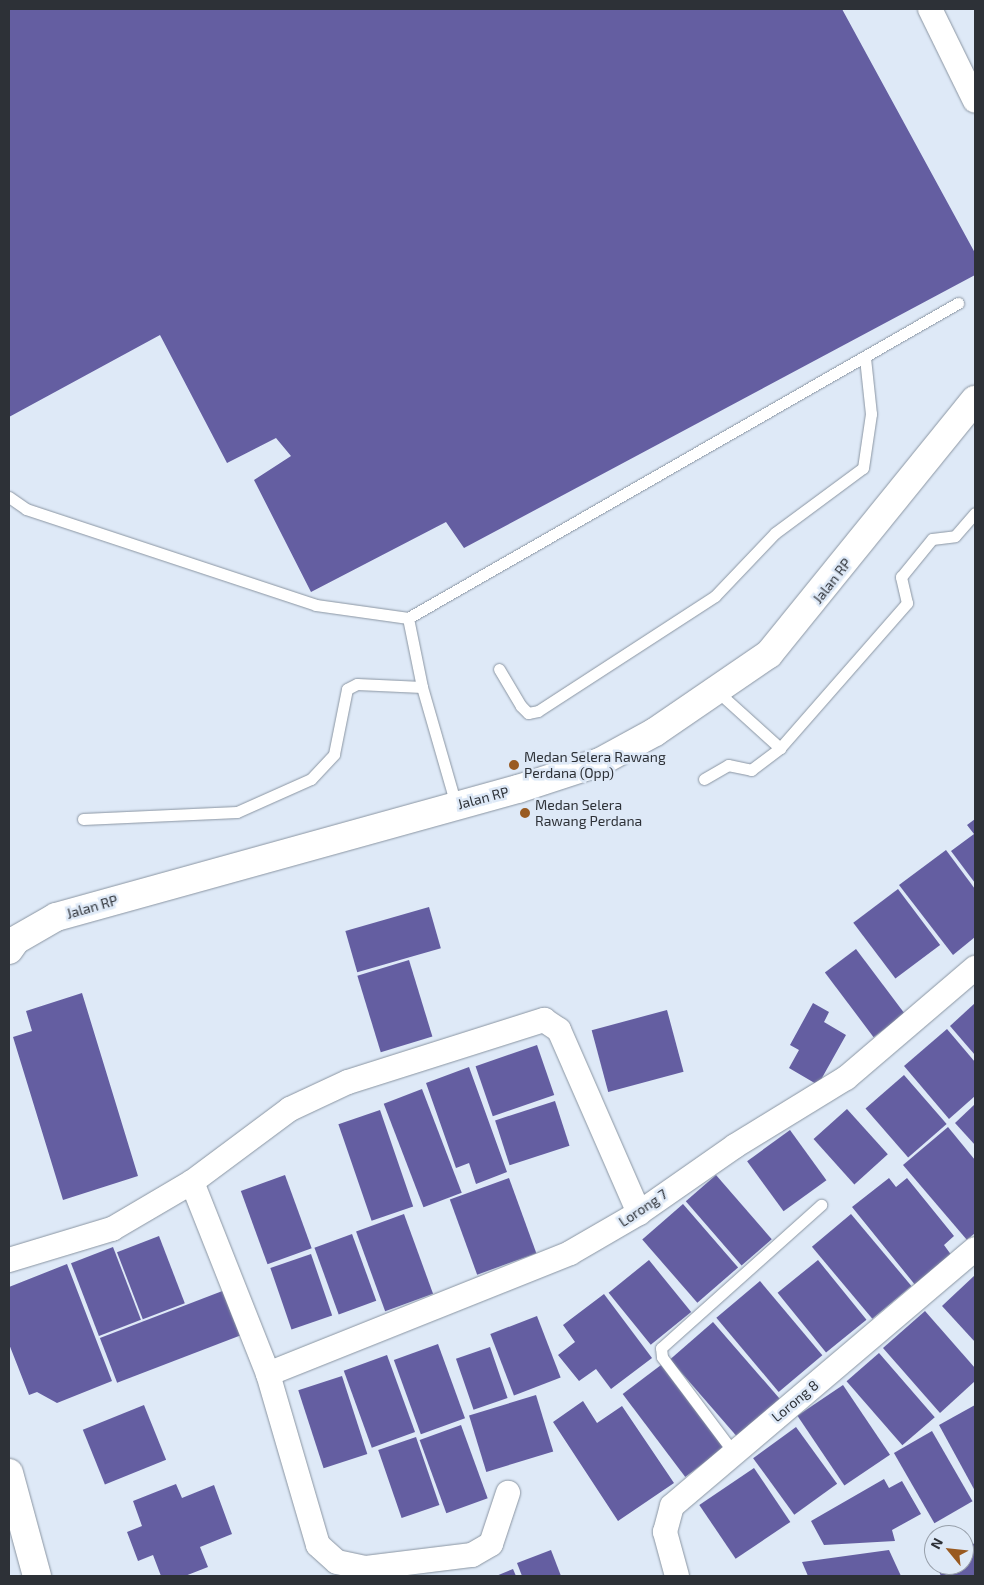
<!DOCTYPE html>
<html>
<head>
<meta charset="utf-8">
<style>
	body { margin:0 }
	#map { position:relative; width:984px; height:1585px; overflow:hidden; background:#dee9f7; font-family:"Exo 2",sans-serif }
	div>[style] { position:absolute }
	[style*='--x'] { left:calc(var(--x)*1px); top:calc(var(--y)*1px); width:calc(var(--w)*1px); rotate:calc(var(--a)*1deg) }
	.building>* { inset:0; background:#645ea1; transform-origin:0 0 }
	.roads { filter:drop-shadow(0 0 1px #8a95a2) drop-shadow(0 0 1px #8a95a2) }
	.lane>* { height:11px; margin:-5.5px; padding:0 5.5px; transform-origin:5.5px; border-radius:5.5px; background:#fff }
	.street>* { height:24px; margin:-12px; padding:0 12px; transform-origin:12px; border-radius:12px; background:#fff }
	.secondary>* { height:28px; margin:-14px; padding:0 14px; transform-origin:14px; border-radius:14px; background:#fff }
	.dots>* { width:14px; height:14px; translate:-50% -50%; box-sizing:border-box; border:2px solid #dee9f7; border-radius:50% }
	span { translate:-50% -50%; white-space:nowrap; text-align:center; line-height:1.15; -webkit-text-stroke:5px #dee9f7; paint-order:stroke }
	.street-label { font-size:14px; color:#2d3137 }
	.poi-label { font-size:14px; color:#2d3137 }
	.left { translate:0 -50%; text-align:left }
	.frame { position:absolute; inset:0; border:10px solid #2d3137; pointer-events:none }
	.north { position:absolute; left:924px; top:1525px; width:50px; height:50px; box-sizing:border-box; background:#dee9f7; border:1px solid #979faa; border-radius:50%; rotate:298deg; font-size:14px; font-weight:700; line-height:20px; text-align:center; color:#2d3137 }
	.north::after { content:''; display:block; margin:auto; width:18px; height:22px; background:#995a21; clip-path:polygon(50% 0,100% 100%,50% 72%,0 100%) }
</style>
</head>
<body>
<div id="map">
	<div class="building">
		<i style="clip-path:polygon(9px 9px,842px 9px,975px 253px,975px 275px,464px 548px,446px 522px,311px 592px,254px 480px,291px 456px,276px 438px,227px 463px,160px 335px,9px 417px)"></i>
		<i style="clip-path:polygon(975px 819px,975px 883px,951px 851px,974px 834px,967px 825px)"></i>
		<i style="clip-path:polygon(946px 850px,975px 889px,975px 937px,953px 955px,899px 885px)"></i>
		<i style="left:898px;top:889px;width:70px;height:56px;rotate:53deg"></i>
		<i style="left:429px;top:907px;width:43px;height:87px;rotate:74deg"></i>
		<i style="left:856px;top:949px;width:81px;height:39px;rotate:53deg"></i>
		<i style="left:409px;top:960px;width:80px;height:54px;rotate:73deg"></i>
		<i style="clip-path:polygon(82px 993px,138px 1176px,63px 1200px,13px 1037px,32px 1031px,26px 1011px)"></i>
		<i style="clip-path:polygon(813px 1003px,829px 1012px,824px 1022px,846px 1035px,818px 1085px,789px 1068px,799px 1050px,790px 1045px)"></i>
		<i style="clip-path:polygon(975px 1003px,975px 1055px,950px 1026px)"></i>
		<i style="left:667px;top:1010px;width:64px;height:78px;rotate:75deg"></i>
		<i style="clip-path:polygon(947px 1029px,975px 1062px,975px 1096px,949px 1119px,904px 1066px)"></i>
		<i style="left:537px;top:1045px;width:53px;height:65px;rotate:71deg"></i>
		<i style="clip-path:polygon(469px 1067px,507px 1172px,476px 1184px,469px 1163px,456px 1168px,426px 1083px)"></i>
		<i style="left:904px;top:1075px;width:65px;height:51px;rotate:49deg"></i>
		<i style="left:422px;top:1089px;width:111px;height:41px;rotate:69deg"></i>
		<i style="left:555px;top:1101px;width:47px;height:63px;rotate:72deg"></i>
		<i style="clip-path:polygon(975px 1104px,975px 1145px,955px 1123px)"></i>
		<i style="left:847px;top:1109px;width:61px;height:45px;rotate:48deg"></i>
		<i style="left:380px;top:1110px;width:102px;height:44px;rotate:71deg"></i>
		<i style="clip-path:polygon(948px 1127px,975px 1160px,975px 1233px,967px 1240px,903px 1165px)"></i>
		<i style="left:790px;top:1130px;width:62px;height:53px;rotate:54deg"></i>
		<i style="left:285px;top:1175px;width:78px;height:47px;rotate:70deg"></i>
		<i style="left:716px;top:1175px;width:85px;height:40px;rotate:49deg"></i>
		<i style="left:509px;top:1178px;width:80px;height:63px;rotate:70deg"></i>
		<i style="clip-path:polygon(889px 1178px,896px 1187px,907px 1178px,954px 1236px,944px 1245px,952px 1256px,916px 1286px,852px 1207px)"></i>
		<i style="left:683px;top:1204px;width:84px;height:54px;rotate:49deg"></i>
		<i style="left:404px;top:1214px;width:85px;height:51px;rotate:70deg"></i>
		<i style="left:851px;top:1214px;width:94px;height:51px;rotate:50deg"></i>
		<i style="left:352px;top:1234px;width:71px;height:40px;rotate:70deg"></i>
		<i style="left:159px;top:1236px;width:72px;height:45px;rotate:69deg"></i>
		<i style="left:113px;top:1247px;width:78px;height:45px;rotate:69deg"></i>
		<i style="left:311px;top:1254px;width:65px;height:43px;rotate:71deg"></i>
		<i style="left:649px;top:1260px;width:67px;height:52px;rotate:51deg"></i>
		<i style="left:818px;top:1260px;width:77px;height:52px;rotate:51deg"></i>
		<i style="clip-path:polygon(67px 1264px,112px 1381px,57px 1403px,37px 1392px,29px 1395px,9px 1344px,9px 1287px)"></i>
		<i style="clip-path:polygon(975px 1275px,975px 1342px,942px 1306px)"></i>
		<i style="left:760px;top:1281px;width:97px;height:57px;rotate:50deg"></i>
		<i style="left:225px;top:1290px;width:48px;height:134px;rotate:69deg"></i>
		<i style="clip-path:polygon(604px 1294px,652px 1358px,611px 1389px,596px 1369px,579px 1381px,558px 1355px,575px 1342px,563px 1325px)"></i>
		<i style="clip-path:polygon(925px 1311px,975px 1368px,975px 1381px,940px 1413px,883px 1348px)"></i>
		<i style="left:537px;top:1316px;width:66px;height:50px;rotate:69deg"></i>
		<i style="left:713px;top:1322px;width:102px;height:57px;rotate:49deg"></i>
		<i style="left:438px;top:1344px;width:79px;height:47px;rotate:70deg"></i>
		<i style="left:490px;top:1347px;width:54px;height:36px;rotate:71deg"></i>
		<i style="left:879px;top:1353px;width:85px;height:43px;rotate:49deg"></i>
		<i style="left:387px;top:1355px;width:82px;height:46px;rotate:70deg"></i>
		<i style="left:661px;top:1365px;width:104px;height:48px;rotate:53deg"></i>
		<i style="left:342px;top:1376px;width:82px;height:46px;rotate:72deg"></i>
		<i style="left:843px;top:1385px;width:84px;height:55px;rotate:56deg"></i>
		<i style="left:536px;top:1395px;width:59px;height:70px;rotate:73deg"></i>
		<i style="clip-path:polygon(583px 1401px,597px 1423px,622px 1406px,674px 1483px,618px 1521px,553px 1422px)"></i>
		<i style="left:144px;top:1405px;width:59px;height:66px;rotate:68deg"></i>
		<i style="clip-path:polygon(975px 1405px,975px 1491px,939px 1425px)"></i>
		<i style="left:461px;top:1425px;width:78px;height:44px;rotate:70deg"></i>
		<i style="left:796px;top:1427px;width:70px;height:53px;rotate:54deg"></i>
		<i style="left:932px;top:1431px;width:81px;height:44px;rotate:60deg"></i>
		<i style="left:416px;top:1437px;width:72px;height:40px;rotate:71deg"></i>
		<i style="left:754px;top:1468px;width:65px;height:66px;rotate:56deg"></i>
		<i style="clip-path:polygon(884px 1479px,889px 1488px,902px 1481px,921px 1514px,892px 1530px,895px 1541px,824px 1545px,811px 1521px)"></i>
		<i style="clip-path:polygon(176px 1484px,182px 1498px,214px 1485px,232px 1534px,200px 1547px,208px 1567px,185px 1576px,161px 1576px,153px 1555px,138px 1561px,127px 1532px,142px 1526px,133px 1501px)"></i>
		<i style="clip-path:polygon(975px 1543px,975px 1576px,941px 1576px,936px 1565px,964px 1565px,964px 1548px)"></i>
		<i style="clip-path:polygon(551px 1550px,561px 1576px,522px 1576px,517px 1563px)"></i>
		<i style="clip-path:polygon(889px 1550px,901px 1576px,808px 1576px,802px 1562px)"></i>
		<i style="clip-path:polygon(513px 1569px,516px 1576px,496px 1576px)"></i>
	</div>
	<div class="roads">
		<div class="lane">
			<i style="--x:9;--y:497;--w:21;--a:35"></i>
			<i style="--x:26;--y:509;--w:305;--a:18.3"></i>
			<i style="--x:316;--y:605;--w:93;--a:8"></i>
			<i style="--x:408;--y:618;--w:634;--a:-29.8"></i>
			<i style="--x:408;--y:618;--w:70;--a:78.5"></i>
			<i style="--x:499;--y:669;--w:43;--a:59.3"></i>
			<i style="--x:521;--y:706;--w:10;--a:45"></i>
			<i style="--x:528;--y:713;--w:10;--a:-11"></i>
			<i style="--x:538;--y:711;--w:211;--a:-33"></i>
			<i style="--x:715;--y:596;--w:87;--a:-46.4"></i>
			<i style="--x:775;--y:533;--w:109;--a:-36.5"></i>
			<i style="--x:863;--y:468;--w:55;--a:-81.6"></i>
			<i style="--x:871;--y:414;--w:56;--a:-96.1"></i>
			<i style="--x:718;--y:692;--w:84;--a:42.1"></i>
			<i style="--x:704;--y:779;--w:28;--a:-30"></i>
			<i style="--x:728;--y:765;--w:24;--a:12"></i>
			<i style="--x:751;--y:770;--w:36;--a:-37"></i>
			<i style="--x:780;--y:748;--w:193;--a:-48.8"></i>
			<i style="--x:907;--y:603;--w:27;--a:-103"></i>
			<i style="--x:901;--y:577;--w:49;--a:-50.8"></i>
			<i style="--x:932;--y:539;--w:23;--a:-7"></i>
			<i style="--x:955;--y:536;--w:30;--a:-49"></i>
			<i style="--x:83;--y:819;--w:154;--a:-2.6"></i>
			<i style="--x:237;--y:812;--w:81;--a:-24"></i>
			<i style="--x:311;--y:779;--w:34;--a:-47"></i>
			<i style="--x:334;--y:754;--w:66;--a:-78.7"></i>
			<i style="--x:347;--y:689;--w:11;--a:-27"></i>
			<i style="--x:357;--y:684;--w:65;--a:2.6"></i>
			<i style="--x:422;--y:687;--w:123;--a:73.9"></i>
			<i style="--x:734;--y:1453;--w:120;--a:-126.9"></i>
			<i style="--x:662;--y:1357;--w:9;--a:-96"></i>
			<i style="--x:661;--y:1348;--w:215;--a:-41.8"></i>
		</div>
		<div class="street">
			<i style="--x:930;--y:9;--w:102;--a:63.9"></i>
			<i style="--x:192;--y:1182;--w:206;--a:68.4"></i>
			<i style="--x:268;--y:1374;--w:178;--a:73.7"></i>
			<i style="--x:318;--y:1545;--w:25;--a:42"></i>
			<i style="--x:337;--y:1562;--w:30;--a:12"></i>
			<i style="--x:366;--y:1568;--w:107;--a:-7"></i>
			<i style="--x:472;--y:1555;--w:22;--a:-30"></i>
			<i style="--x:491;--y:1544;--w:54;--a:-71.6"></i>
			<i style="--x:9;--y:1260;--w:108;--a:-16.8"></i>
			<i style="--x:112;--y:1229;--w:93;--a:-30.4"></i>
			<i style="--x:192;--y:1182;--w:122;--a:-36.7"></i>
			<i style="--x:290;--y:1109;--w:64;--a:-25"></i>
			<i style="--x:348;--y:1082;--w:206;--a:-17.6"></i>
			<i style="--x:544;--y:1020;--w:18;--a:34"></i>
			<i style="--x:559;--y:1030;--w:200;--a:66.4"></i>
			<i style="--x:268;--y:1374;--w:325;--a:-21.8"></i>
			<i style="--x:570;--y:1253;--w:80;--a:-30.1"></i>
			<i style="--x:639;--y:1213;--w:117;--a:-34.9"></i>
			<i style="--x:735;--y:1146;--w:130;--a:-31.5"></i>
			<i style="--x:846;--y:1078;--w:170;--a:-40.5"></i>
			<i style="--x:677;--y:1576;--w:46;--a:-105.3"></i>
			<i style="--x:665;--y:1532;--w:27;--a:-75"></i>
			<i style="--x:672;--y:1506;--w:397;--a:-40.3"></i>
		</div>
		<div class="secondary">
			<i style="--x:9;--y:950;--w:12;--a:-55"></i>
			<i style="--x:16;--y:940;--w:46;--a:-29.9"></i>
			<i style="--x:56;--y:917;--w:479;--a:-15.5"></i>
			<i style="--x:518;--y:789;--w:86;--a:-18.2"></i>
			<i style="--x:600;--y:762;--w:63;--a:-28.6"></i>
			<i style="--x:655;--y:732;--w:138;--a:-34.4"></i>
			<i style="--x:769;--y:654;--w:327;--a:-51"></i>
			<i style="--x:9;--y:1473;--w:107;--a:74.8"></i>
		</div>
	</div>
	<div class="dots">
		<i style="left:514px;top:765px;background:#995a21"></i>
		<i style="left:525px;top:813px;background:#995a21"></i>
	</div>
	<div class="street-label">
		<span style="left:832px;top:581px;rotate:-52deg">Jalan RP</span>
		<span style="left:483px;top:798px;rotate:-15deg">Jalan RP</span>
		<span style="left:92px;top:907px;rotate:-16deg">Jalan RP</span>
		<span style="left:643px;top:1208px;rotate:-34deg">Lorong 7</span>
		<span style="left:795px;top:1401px;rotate:-40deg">Lorong 8</span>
	</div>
	<div class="poi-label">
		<span class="left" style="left:524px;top:765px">Medan Selera Rawang<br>Perdana (Opp)</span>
		<span class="left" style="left:535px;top:813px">Medan Selera<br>Rawang Perdana</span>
	</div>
	<div class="frame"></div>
	<div class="north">N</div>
</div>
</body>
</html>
